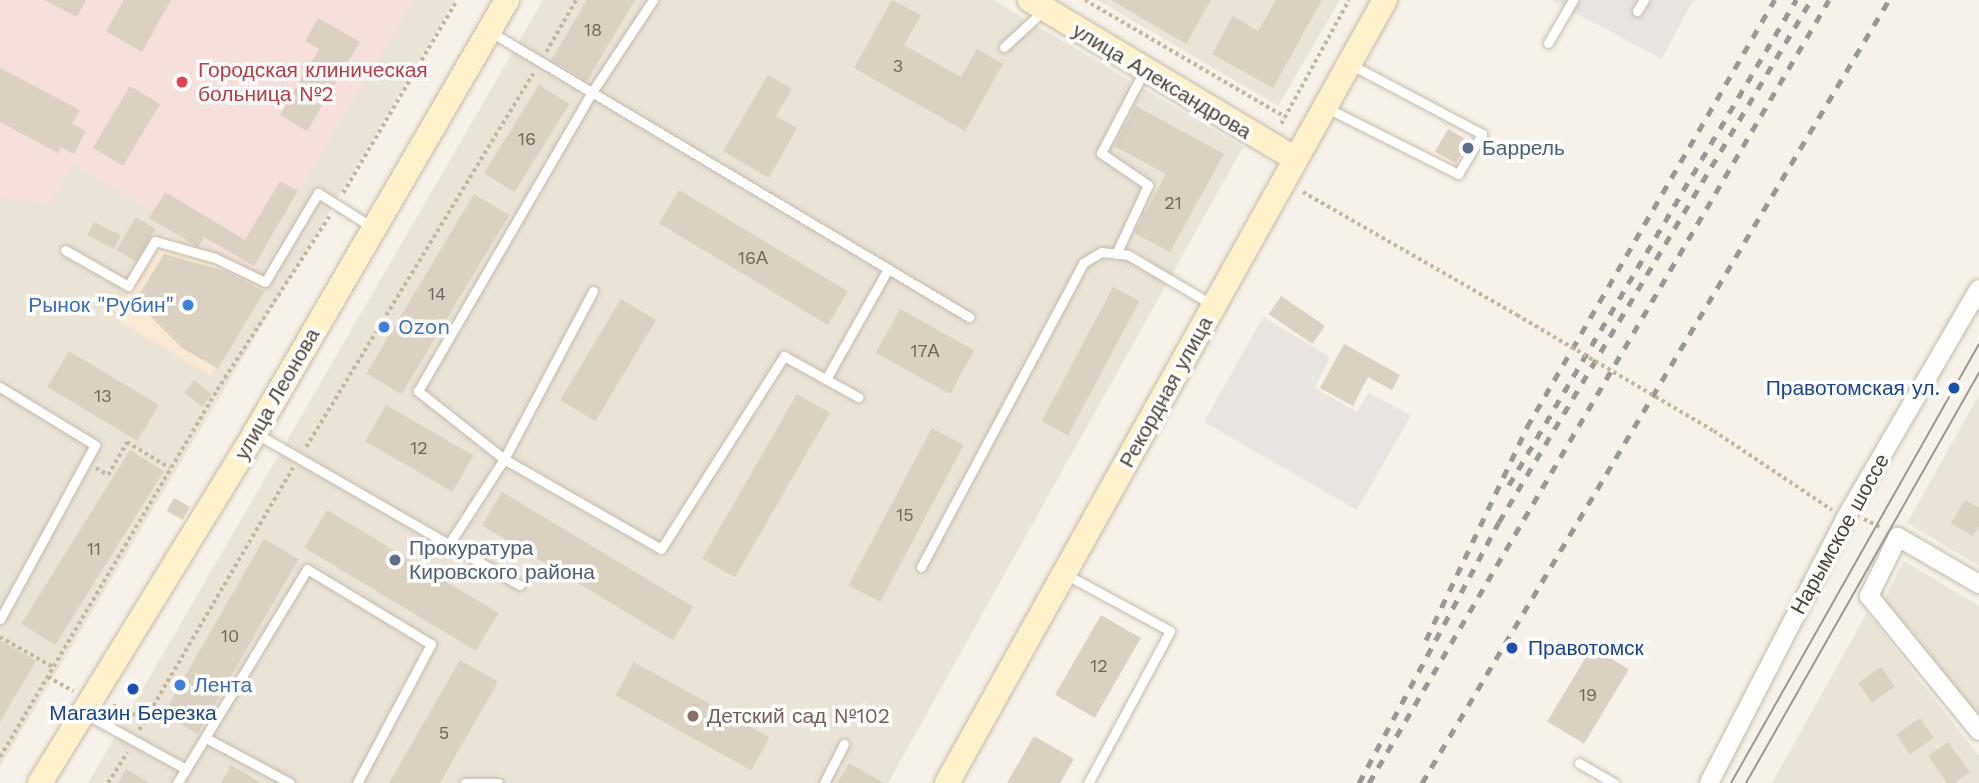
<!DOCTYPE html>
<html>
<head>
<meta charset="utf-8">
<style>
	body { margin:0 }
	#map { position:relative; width:1979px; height:783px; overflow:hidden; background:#f6f2e9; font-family:"Work Sans",sans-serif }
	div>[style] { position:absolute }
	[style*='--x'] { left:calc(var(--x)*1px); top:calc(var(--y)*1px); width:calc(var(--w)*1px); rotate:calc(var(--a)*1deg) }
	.residential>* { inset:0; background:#eae4d7 }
	.commercial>* { inset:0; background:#f9e9d3; transform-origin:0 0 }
	.medical>* { inset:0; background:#f7dfdc }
	.parking>* { inset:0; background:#e7e4e1 }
	.building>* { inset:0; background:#dbd1c0; transform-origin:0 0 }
	.path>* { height:3.5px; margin-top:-1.75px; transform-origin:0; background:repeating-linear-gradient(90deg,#c5b69b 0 3.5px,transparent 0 7px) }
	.roads { filter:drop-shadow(0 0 2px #c2baab) drop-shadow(0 0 2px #c2baab) }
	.lane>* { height:9px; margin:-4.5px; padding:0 4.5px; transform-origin:4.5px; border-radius:4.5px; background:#fff }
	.street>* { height:18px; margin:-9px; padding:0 9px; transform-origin:9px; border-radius:9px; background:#fff }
	.secondary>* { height:24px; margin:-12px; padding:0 12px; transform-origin:12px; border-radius:12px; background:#fff2ca }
	.tram>* { height:2px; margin:-1px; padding:0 1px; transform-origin:1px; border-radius:1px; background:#989898 }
	.rail>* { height:5px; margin-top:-2.5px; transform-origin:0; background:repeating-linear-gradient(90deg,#989898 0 9px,transparent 0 18px) }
	.path-bridge>* { height:3.5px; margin-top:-1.75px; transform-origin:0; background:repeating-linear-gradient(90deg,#c5b69b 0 3.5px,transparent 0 7px) }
	.dots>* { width:19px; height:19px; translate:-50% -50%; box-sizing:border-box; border:4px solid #fff; border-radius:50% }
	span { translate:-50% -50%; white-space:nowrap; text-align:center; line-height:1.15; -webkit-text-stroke:7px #fff; paint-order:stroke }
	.number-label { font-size:18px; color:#6e6659 }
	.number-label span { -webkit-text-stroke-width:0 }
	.health-label { font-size:21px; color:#be3a42 }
	.left { translate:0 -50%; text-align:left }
	.street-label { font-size:21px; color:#4a4237 }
	.service-label { font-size:21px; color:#4e5e75 }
	.shop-label { font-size:21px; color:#366cbe }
	.right { translate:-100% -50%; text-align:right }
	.transit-label { font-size:21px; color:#164399 }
	.education-label { font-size:21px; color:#785e54 }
</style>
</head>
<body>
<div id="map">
	<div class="residential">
		<i style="clip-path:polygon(0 0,455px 0,0 767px)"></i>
		<i style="clip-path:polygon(543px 0,993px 0,1243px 147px,888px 783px,88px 783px)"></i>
		<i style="clip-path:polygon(1098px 0,1340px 0,1278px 106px)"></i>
		<i style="clip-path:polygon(1979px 395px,1979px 566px,1907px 523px)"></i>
		<i style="clip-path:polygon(1904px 561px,1979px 606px,1979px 719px,1883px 602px)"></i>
		<i style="clip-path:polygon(1867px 613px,1979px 756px,1979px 783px,1772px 783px)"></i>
	</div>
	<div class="commercial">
		<i style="left:165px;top:233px;width:113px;height:99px;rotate:31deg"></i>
	</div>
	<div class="medical">
		<i style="clip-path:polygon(0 0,413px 0,252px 271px,73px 164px,49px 203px,0 198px)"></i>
	</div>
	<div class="parking">
		<i style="clip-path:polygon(1551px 0,1693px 0,1662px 59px)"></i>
		<i style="clip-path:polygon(1263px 317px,1330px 357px,1315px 388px,1357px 412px,1368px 393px,1411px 415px,1357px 510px,1204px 422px)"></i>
	</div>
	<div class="building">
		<i style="clip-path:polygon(44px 0,86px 0,77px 17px)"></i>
		<i style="clip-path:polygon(124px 0,171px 0,142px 52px,106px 31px)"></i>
		<i style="clip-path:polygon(587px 0,635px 0,587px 81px,551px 60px)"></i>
		<i style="clip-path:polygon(892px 0,921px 15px,904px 45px,961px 77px,977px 49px,1003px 64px,965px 131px,854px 68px)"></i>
		<i style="clip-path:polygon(1111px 0,1211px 0,1186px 44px)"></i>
		<i style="clip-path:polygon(1276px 0,1322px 0,1273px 88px,1212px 54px,1233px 16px,1258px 31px)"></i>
		<i style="clip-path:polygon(318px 18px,360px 42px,307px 131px,280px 115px,319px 49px,305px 41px)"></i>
		<i style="clip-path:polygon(0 68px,80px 110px,72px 124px,86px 131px,74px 154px,61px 147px,58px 153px,0 122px)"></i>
		<i style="clip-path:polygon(768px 75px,792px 89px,776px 116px,797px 128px,769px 178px,723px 151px)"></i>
		<i style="left:539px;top:85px;width:36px;height:104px;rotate:32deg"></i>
		<i style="left:130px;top:86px;width:35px;height:72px;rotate:31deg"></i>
		<i style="clip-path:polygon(1136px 106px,1224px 154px,1170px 252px,1134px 233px,1166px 174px,1114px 146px)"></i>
		<i style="left:1448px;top:129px;width:24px;height:26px;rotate:30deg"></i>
		<i style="clip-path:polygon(280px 181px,298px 191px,254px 266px,204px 237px,198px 247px,149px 218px,165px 192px,245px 240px)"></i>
		<i style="left:679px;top:190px;width:197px;height:39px;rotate:31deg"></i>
		<i style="left:474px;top:194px;width:41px;height:209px;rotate:31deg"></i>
		<i style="left:136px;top:217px;width:23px;height:38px;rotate:31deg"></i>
		<i style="left:94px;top:222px;width:30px;height:15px;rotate:27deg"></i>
		<i style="clip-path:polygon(164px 254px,228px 272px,264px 292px,218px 369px,182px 348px,135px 301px)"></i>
		<i style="left:1113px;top:287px;width:30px;height:152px;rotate:28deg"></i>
		<i style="left:1281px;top:296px;width:53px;height:22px;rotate:34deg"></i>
		<i style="left:621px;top:299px;width:41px;height:118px;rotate:31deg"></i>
		<i style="left:900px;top:309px;width:85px;height:50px;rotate:29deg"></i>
		<i style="clip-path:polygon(1344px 344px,1400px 375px,1392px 390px,1368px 377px,1353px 406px,1320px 388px)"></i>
		<i style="left:69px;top:351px;width:105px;height:42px;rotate:31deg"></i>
		<i style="left:194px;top:380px;width:23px;height:16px;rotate:38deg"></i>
		<i style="left:797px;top:394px;width:38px;height:190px;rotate:30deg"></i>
		<i style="left:386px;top:405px;width:101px;height:42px;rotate:30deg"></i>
		<i style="left:932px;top:428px;width:36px;height:178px;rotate:28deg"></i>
		<i style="left:130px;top:450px;width:40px;height:205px;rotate:32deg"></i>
		<i style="left:502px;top:492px;width:223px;height:39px;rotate:31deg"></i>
		<i style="left:174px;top:498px;width:18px;height:15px;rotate:29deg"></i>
		<i style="clip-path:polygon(1965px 500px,1979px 508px,1979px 526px,1973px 536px,1951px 523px)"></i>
		<i style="left:327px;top:510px;width:200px;height:44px;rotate:31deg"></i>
		<i style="left:264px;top:539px;width:40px;height:202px;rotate:30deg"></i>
		<i style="left:1101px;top:615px;width:46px;height:92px;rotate:30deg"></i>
		<i style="clip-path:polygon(0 640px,36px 661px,0 722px)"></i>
		<i style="left:1592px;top:647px;width:43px;height:87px;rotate:31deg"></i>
		<i style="clip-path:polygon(460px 660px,498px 682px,440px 783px,389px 783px)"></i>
		<i style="left:634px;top:662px;width:155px;height:38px;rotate:29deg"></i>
		<i style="left:1881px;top:667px;width:24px;height:28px;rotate:55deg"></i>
		<i style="left:1920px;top:718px;width:24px;height:29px;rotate:55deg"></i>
		<i style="clip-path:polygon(1034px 736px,1074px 759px,1060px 783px,1007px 783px)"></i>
		<i style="clip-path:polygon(1948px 742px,1970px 772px,1955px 783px,1947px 783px,1928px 756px)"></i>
		<i style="clip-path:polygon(849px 763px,884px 783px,837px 783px)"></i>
		<i style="clip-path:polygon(231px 765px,261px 783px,221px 783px)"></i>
		<i style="clip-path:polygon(126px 769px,150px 783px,118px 783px)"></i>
	</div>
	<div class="path">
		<i style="--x:1085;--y:0;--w:232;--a:30.3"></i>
		<i style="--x:546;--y:52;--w:60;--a:-60"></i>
		<i style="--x:1281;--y:124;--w:141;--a:-61.3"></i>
		<i style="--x:1303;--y:192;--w:247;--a:29.9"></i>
		<i style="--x:343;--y:193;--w:224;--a:-59.4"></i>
		<i style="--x:1714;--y:431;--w:142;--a:33.8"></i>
		<i style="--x:306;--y:447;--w:437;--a:-58.7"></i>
		<i style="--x:96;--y:468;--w:14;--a:30"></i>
		<i style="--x:108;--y:475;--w:38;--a:-60"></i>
		<i style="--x:127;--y:442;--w:50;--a:31.2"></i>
		<i style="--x:1864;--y:519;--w:20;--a:27"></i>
		<i style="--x:0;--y:637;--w:61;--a:29.5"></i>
		<i style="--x:48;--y:677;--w:29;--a:29"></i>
		<i style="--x:113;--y:705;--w:34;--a:24"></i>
		<i style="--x:139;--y:730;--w:304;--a:-59.6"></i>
		<i style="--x:0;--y:757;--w:426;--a:-59.4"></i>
		<i style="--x:217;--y:390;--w:208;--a:-57.1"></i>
		<i style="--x:108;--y:783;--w:36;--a:-58"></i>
	</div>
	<div class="roads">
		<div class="lane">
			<i style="--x:1637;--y:11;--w:13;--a:-58"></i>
			<i style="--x:489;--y:31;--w:559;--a:30.79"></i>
			<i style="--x:1548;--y:43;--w:50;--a:-59.8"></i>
			<i style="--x:1004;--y:47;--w:53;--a:-42.7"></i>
			<i style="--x:1327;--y:108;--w:147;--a:26.7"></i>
			<i style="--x:1458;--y:174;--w:47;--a:-59"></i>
			<i style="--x:1482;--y:134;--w:149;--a:-152.1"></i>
			<i style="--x:65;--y:250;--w:73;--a:29.7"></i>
			<i style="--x:128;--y:286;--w:52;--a:-59"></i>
			<i style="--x:155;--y:241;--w:62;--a:15.8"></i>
			<i style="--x:215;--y:258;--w:55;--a:25.6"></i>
			<i style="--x:265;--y:282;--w:104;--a:-59.2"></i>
			<i style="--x:318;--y:193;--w:64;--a:32.2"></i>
			<i style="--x:1116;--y:254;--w:76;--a:-65.1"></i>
			<i style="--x:1148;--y:185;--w:57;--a:-145.8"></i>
			<i style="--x:1101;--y:153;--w:93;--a:-62.3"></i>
			<i style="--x:593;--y:291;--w:190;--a:117.9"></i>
			<i style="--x:504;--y:459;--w:110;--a:-141.7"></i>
			<i style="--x:418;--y:391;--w:346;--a:-59.8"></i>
			<i style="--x:592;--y:92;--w:110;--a:-56.5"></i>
			<i style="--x:826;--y:379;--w:126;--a:-60.6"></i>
			<i style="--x:0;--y:387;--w:111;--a:31.4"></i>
			<i style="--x:95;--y:445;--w:198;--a:118.6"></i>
			<i style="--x:257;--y:434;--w:303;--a:29.9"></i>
			<i style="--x:449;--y:544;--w:101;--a:-57.1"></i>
			<i style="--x:504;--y:459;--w:181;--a:29.8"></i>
			<i style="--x:661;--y:549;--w:229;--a:-57.5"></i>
			<i style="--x:784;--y:356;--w:85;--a:29"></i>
			<i style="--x:921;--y:567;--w:344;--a:-61.9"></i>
			<i style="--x:1083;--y:263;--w:21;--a:-31"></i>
			<i style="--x:1101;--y:252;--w:27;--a:6"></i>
			<i style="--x:1128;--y:255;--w:99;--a:30.5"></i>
			<i style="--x:1067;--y:575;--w:117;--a:28.5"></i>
			<i style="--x:1170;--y:631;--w:173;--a:118.3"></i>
			<i style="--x:84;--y:713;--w:116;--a:28.8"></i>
			<i style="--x:186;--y:769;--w:17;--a:123"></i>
			<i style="--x:206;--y:738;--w:95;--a:28.2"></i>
			<i style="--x:1579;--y:763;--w:40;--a:29.7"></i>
			<i style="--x:186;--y:769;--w:234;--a:-58.8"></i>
			<i style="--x:307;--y:569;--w:145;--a:31.2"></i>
			<i style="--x:431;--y:644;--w:157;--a:118"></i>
			<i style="--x:465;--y:783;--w:33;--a:0"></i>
			<i style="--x:824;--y:783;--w:44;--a:-62.9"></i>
		</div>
		<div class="street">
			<i style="--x:1979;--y:584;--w:94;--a:-149.9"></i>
			<i style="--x:1898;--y:537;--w:66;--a:116.2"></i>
			<i style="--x:1869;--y:596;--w:174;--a:50.8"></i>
			<i style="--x:1709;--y:783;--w:297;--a:-62.7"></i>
			<i style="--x:1845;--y:519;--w:266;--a:-59.8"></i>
		</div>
		<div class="secondary">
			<i style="--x:1030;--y:0;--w:310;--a:30.9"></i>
			<i style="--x:40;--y:783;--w:411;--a:-58.4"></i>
			<i style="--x:255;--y:433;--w:501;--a:-59.8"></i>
			<i style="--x:947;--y:783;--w:897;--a:-60.78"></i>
		</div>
	</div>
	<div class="tram">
		<i style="--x:1731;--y:783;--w:504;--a:-60.54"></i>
		<i style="--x:1746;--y:783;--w:472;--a:-60.4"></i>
	</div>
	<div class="rail">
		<i style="--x:1509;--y:485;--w:564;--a:-59.38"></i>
		<i style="--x:1426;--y:640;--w:236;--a:-64.6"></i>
		<i style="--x:1527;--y:427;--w:494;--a:-59.9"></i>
		<i style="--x:1359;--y:783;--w:296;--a:-61.8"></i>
		<i style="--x:1499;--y:522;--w:608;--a:-59.13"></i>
		<i style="--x:1369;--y:783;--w:908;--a:-59.57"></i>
		<i style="--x:1422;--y:783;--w:912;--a:-59.19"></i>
	</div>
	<div class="path-bridge">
		<i style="--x:1517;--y:315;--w:229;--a:30.5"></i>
	</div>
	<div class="dots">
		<i style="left:182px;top:82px;background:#e0444e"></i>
		<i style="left:1468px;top:148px;background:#5c6f8a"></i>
		<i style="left:188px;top:305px;background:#3f7fe0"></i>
		<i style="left:384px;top:327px;background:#3f7fe0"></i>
		<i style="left:1954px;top:388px;background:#1a4fb4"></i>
		<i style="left:395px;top:560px;background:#5c6f8a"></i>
		<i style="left:1512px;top:648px;background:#1a4fb4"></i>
		<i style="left:180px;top:685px;background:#3f7fe0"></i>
		<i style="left:133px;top:689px;background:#1a4fb4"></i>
		<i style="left:693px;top:716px;background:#8d6e63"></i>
	</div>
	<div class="number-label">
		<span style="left:593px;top:30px">18</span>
		<span style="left:898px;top:66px">3</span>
		<span style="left:527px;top:139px">16</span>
		<span style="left:1173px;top:203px">21</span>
		<span style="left:753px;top:258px">16А</span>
		<span style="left:437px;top:294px">14</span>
		<span style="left:925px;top:351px">17А</span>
		<span style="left:103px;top:396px">13</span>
		<span style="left:419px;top:448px">12</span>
		<span style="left:905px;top:515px">15</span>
		<span style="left:94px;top:549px">11</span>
		<span style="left:230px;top:636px">10</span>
		<span style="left:1099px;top:666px">12</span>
		<span style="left:1588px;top:695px">19</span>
		<span style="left:444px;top:733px">5</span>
	</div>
	<div class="health-label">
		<span class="left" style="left:198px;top:82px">Городская клиническая<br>больница №2</span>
	</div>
	<div class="street-label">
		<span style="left:1162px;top:81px;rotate:31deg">улица Александрова</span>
		<span style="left:1166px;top:392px;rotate:-61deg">Рекордная улица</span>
		<span style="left:277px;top:394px;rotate:-60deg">улица Леонова</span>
		<span style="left:1840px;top:534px;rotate:-61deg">Нарымское шоссе</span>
	</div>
	<div class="service-label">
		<span class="left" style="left:1482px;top:148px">Баррель</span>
		<span class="left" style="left:409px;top:560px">Прокуратура<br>Кировского района</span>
	</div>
	<div class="shop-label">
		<span class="right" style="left:174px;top:305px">Рынок "Рубин"</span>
		<span class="left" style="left:398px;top:327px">Ozon</span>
		<span class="left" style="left:194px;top:685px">Лента</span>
	</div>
	<div class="transit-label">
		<span class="right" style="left:1940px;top:388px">Правотомская ул.</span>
		<span class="left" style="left:1528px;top:648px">Правотомск</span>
		<span style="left:133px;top:713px">Магазин Березка</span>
	</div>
	<div class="education-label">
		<span class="left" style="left:707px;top:716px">Детский сад №102</span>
	</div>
</div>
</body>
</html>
